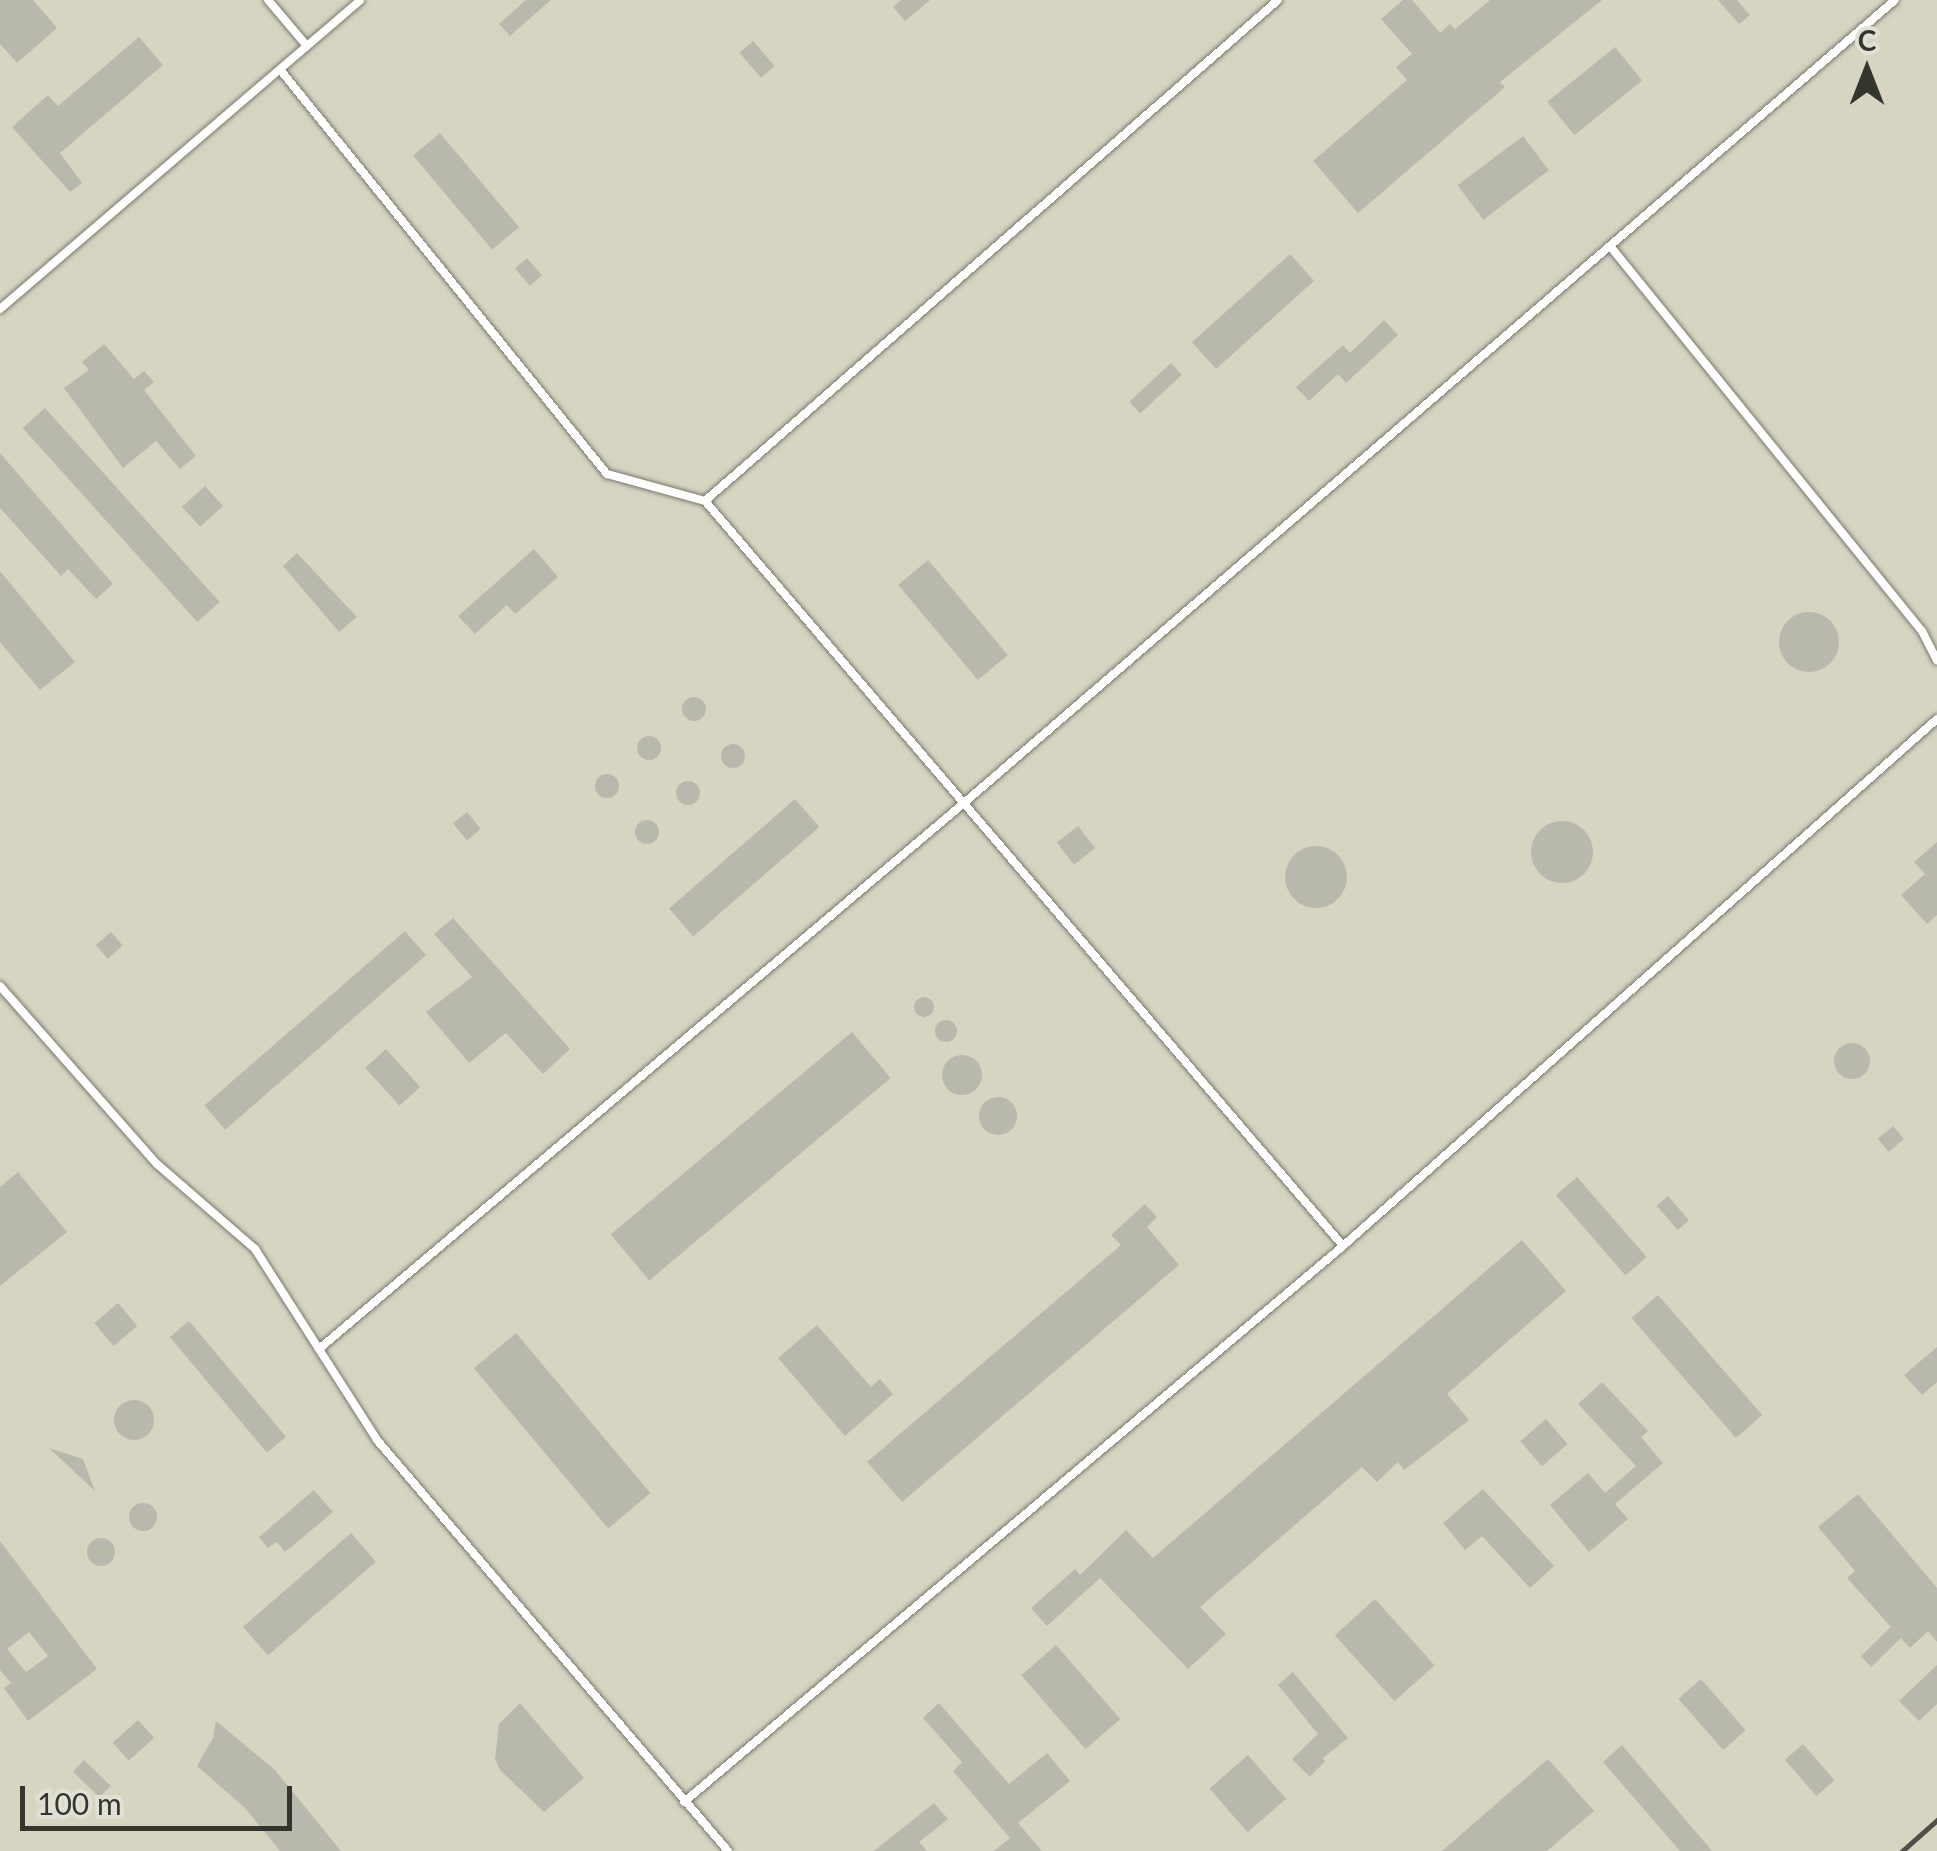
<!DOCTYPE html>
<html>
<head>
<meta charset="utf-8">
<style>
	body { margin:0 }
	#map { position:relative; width:1937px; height:1851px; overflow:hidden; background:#e1e0d4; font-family:Lato,sans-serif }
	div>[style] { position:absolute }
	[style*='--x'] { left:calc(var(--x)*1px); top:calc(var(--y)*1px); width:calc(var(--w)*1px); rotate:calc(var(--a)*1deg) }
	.built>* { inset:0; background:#d7d5c2; transform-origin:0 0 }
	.building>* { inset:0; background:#b9b8ad; transform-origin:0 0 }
	.round { border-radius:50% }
	.roads { filter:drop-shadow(0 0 2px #7a796f) drop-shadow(0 0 2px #7a796f) }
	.lane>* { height:8px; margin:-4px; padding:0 4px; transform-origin:4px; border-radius:4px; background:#fff }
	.rail>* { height:5px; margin:-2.5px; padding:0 2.5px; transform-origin:2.5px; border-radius:2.5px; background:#504f49 }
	span { translate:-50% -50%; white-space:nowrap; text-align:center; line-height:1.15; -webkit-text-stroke:10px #e1e0d4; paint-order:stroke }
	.north { position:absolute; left:1817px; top:20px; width:100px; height:100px; -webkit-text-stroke:8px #e1e0d4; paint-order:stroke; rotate:0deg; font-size:28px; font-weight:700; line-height:40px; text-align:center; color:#353530 }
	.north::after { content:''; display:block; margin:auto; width:35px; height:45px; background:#353530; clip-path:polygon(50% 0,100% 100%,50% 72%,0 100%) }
	.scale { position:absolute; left:20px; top:1786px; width:272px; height:45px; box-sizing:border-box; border:5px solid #353530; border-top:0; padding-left:12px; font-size:30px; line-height:35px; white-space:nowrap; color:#353530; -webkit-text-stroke:8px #e1e0d4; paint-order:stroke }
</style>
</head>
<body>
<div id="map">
	<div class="built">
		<i style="left:0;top:0;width:1937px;height:1851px"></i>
	</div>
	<div class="building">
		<i style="clip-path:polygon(0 0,33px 0,57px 28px,17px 63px,0 44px)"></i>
		<i style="clip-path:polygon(526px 0,551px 0,510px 36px,499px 24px)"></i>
		<i style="clip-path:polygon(901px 0,930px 0,905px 21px,893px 7px)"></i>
		<i style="clip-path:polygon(1403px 0,1412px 0,1440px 33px,1450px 24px,1455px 29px,1490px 0,1602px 0,1500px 82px,1505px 87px,1358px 213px,1313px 161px,1407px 80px,1396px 67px,1412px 54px,1381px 19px)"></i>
		<i style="clip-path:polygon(1718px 0,1737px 0,1750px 15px,1739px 24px)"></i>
		<i style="clip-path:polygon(139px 37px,163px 65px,60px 153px,82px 183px,70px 192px,12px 127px,48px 95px,58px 106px)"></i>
		<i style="left:753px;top:41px;width:33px;height:18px;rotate:49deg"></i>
		<i style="left:1615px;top:47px;width:43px;height:87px;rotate:51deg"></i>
		<i style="left:440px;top:133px;width:123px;height:35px;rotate:50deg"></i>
		<i style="left:1523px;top:136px;width:43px;height:82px;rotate:53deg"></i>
		<i style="left:1290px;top:254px;width:36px;height:132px;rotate:48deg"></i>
		<i style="left:527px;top:258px;width:23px;height:16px;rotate:49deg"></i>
		<i style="clip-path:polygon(1384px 320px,1398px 335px,1346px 383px,1338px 374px,1309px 401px,1296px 387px,1343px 345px,1350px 353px)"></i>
		<i style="clip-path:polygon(104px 344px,134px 379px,144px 371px,154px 382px,144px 390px,196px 456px,180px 469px,156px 441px,123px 468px,64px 388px,89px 370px,82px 362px)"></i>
		<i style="left:1171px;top:363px;width:16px;height:57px;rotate:47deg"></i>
		<i style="left:45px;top:408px;width:261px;height:30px;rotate:48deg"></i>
		<i style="clip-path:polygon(0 453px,113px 584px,96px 599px,68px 569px,61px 576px,0 508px)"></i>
		<i style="left:205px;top:486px;width:27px;height:31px;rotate:48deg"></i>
		<i style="clip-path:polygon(534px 549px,558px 577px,515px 614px,507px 605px,475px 634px,458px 616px)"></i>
		<i style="clip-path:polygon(297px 553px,357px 617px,339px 632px,283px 566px)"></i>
		<i style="left:928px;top:560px;width:124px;height:39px;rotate:50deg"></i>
		<i style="clip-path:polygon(0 571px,75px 662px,40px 690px,0 642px)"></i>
		<i class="round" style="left:1779px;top:612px;width:60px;height:60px"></i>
		<i class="round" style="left:682px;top:697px;width:24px;height:24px"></i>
		<i class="round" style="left:637px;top:736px;width:24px;height:24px"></i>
		<i class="round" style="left:721px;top:744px;width:24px;height:24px"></i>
		<i class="round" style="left:595px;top:774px;width:24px;height:24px"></i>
		<i class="round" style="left:676px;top:781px;width:24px;height:24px"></i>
		<i style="left:795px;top:799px;width:37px;height:167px;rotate:49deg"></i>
		<i style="left:467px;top:812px;width:22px;height:18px;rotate:51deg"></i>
		<i class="round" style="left:635px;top:820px;width:24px;height:24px"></i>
		<i class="round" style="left:1531px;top:821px;width:62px;height:62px"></i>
		<i style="left:1078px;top:826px;width:28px;height:27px;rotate:52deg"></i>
		<i style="clip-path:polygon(1937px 842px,1937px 915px,1927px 924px,1901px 895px,1925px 874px,1914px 862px)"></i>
		<i class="round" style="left:1285px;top:846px;width:62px;height:62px"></i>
		<i style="clip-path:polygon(453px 918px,570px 1049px,543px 1074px,506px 1033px,469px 1063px,426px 1012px,472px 977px,434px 934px)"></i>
		<i style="left:405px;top:931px;width:32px;height:266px;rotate:49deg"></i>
		<i style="left:111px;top:932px;width:18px;height:20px;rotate:49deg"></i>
		<i class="round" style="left:914px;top:997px;width:20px;height:20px"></i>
		<i class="round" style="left:935px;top:1020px;width:22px;height:22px"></i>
		<i style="left:852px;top:1032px;width:60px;height:315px;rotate:50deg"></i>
		<i class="round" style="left:1834px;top:1043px;width:36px;height:36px"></i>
		<i style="left:386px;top:1049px;width:51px;height:28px;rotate:48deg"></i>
		<i class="round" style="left:942px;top:1055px;width:40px;height:40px"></i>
		<i class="round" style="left:979px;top:1097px;width:38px;height:38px"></i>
		<i style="left:1893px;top:1126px;width:17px;height:20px;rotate:50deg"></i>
		<i style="clip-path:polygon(18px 1172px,67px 1232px,0 1286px,0 1187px)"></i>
		<i style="left:1577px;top:1177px;width:106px;height:28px;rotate:49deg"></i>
		<i style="left:1668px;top:1196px;width:32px;height:15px;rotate:49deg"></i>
		<i style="clip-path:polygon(1145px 1204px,1157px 1217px,1147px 1227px,1179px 1265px,902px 1502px,867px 1462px,1121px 1245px,1111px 1235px)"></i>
		<i style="clip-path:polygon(1522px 1240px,1566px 1291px,1447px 1394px,1469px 1420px,1404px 1470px,1398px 1462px,1377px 1482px,1362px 1467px,1200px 1607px,1226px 1634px,1188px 1669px,1100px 1578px,1047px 1626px,1031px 1608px,1075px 1569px,1080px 1575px,1126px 1530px,1153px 1558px)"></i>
		<i style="left:1658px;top:1295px;width:159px;height:35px;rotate:49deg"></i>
		<i style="left:118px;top:1303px;width:30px;height:31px;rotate:50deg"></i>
		<i style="left:189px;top:1321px;width:151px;height:25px;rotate:50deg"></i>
		<i style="clip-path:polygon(817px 1325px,871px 1387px,880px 1379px,893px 1394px,845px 1436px,778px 1358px)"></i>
		<i style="left:516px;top:1333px;width:209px;height:55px;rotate:50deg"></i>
		<i style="clip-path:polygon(1937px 1347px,1937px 1382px,1922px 1395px,1904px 1375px)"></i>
		<i style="clip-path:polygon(1602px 1382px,1648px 1431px,1641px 1437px,1663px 1463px,1615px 1504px,1628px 1519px,1589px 1552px,1550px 1505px,1588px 1473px,1605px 1493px,1636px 1466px,1578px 1404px)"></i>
		<i class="round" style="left:114px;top:1400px;width:40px;height:40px"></i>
		<i style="left:1546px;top:1419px;width:33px;height:34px;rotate:49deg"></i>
		<i style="clip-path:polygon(49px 1448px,83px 1459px,95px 1491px)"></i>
		<i style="clip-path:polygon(1483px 1489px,1554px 1566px,1530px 1588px,1482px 1536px,1465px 1550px,1443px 1523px)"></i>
		<i style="clip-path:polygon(314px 1490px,333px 1512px,285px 1552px,277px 1542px,268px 1548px,259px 1537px)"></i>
		<i style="clip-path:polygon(1858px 1494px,1937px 1588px,1937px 1642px,1928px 1631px,1910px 1648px,1901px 1638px,1871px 1667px,1861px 1656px,1891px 1627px,1847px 1578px,1855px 1571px,1818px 1527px)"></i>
		<i class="round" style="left:129px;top:1503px;width:28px;height:28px"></i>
		<i style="left:351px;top:1533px;width:38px;height:143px;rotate:49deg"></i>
		<i class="round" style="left:87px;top:1538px;width:28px;height:28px"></i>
		<i style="clip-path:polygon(evenodd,0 1541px,97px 1669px,28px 1721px,4px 1688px,11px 1683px,0 1670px,0 1541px,29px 1632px,48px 1656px,26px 1672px,7px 1649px,29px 1632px)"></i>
		<i style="left:1375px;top:1599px;width:89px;height:54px;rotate:48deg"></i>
		<i style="left:1056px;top:1645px;width:98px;height:46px;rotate:49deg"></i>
		<i style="clip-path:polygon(1937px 1665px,1937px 1704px,1919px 1721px,1899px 1701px)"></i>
		<i style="clip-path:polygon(1293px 1672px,1348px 1738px,1323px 1758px,1325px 1761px,1310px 1777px,1292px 1759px,1318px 1734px,1278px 1685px)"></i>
		<i style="left:1701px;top:1679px;width:68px;height:30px;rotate:49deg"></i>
		<i style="clip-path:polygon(520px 1703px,584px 1778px,544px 1812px,500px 1770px,495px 1759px,499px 1724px)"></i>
		<i style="clip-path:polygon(939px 1703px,1009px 1784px,1047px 1753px,1070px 1781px,1018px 1823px,1042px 1851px,994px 1851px,1010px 1838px,953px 1771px,962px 1762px,923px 1718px)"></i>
		<i style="left:138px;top:1720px;width:24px;height:34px;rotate:48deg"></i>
		<i style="clip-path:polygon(216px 1721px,275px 1770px,341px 1851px,280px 1851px,245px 1808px,197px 1766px,213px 1738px)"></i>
		<i style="left:1803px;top:1744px;width:48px;height:24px;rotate:49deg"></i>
		<i style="clip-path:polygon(1622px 1745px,1712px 1851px,1680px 1851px,1603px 1762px)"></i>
		<i style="left:1248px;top:1755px;width:58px;height:51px;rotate:49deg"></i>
		<i style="clip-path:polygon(1548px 1759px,1594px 1811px,1547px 1851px,1442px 1851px)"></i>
		<i style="left:84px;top:1760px;width:37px;height:16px;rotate:44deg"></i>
		<i style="clip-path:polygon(934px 1803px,948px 1819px,919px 1842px,927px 1851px,874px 1851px)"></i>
	</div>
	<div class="roads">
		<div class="lane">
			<i style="--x:268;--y:0;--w:60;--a:49.7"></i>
			<i style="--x:282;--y:72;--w:517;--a:51.05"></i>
			<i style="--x:607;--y:474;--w:102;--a:15.4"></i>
			<i style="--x:705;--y:501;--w:981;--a:49.42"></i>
			<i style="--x:1610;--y:246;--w:496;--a:51"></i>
			<i style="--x:1922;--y:631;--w:33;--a:63"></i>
			<i style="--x:0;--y:309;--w:474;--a:-40.6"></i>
			<i style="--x:705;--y:501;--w:761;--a:-41.16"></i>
			<i style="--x:0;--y:986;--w:237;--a:48.6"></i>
			<i style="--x:157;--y:1164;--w:130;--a:40.9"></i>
			<i style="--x:255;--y:1249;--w:227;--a:57.4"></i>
			<i style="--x:377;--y:1440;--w:540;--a:49.5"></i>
			<i style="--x:319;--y:1349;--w:845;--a:-40.25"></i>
			<i style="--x:964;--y:803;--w:1229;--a:-40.78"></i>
			<i style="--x:684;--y:1802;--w:862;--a:-40.15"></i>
			<i style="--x:1343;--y:1246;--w:794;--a:-41.58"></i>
		</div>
	</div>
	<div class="rail">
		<i style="--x:1902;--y:1851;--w:47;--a:-41.5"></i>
	</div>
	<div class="north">С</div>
	<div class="scale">100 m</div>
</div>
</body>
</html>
